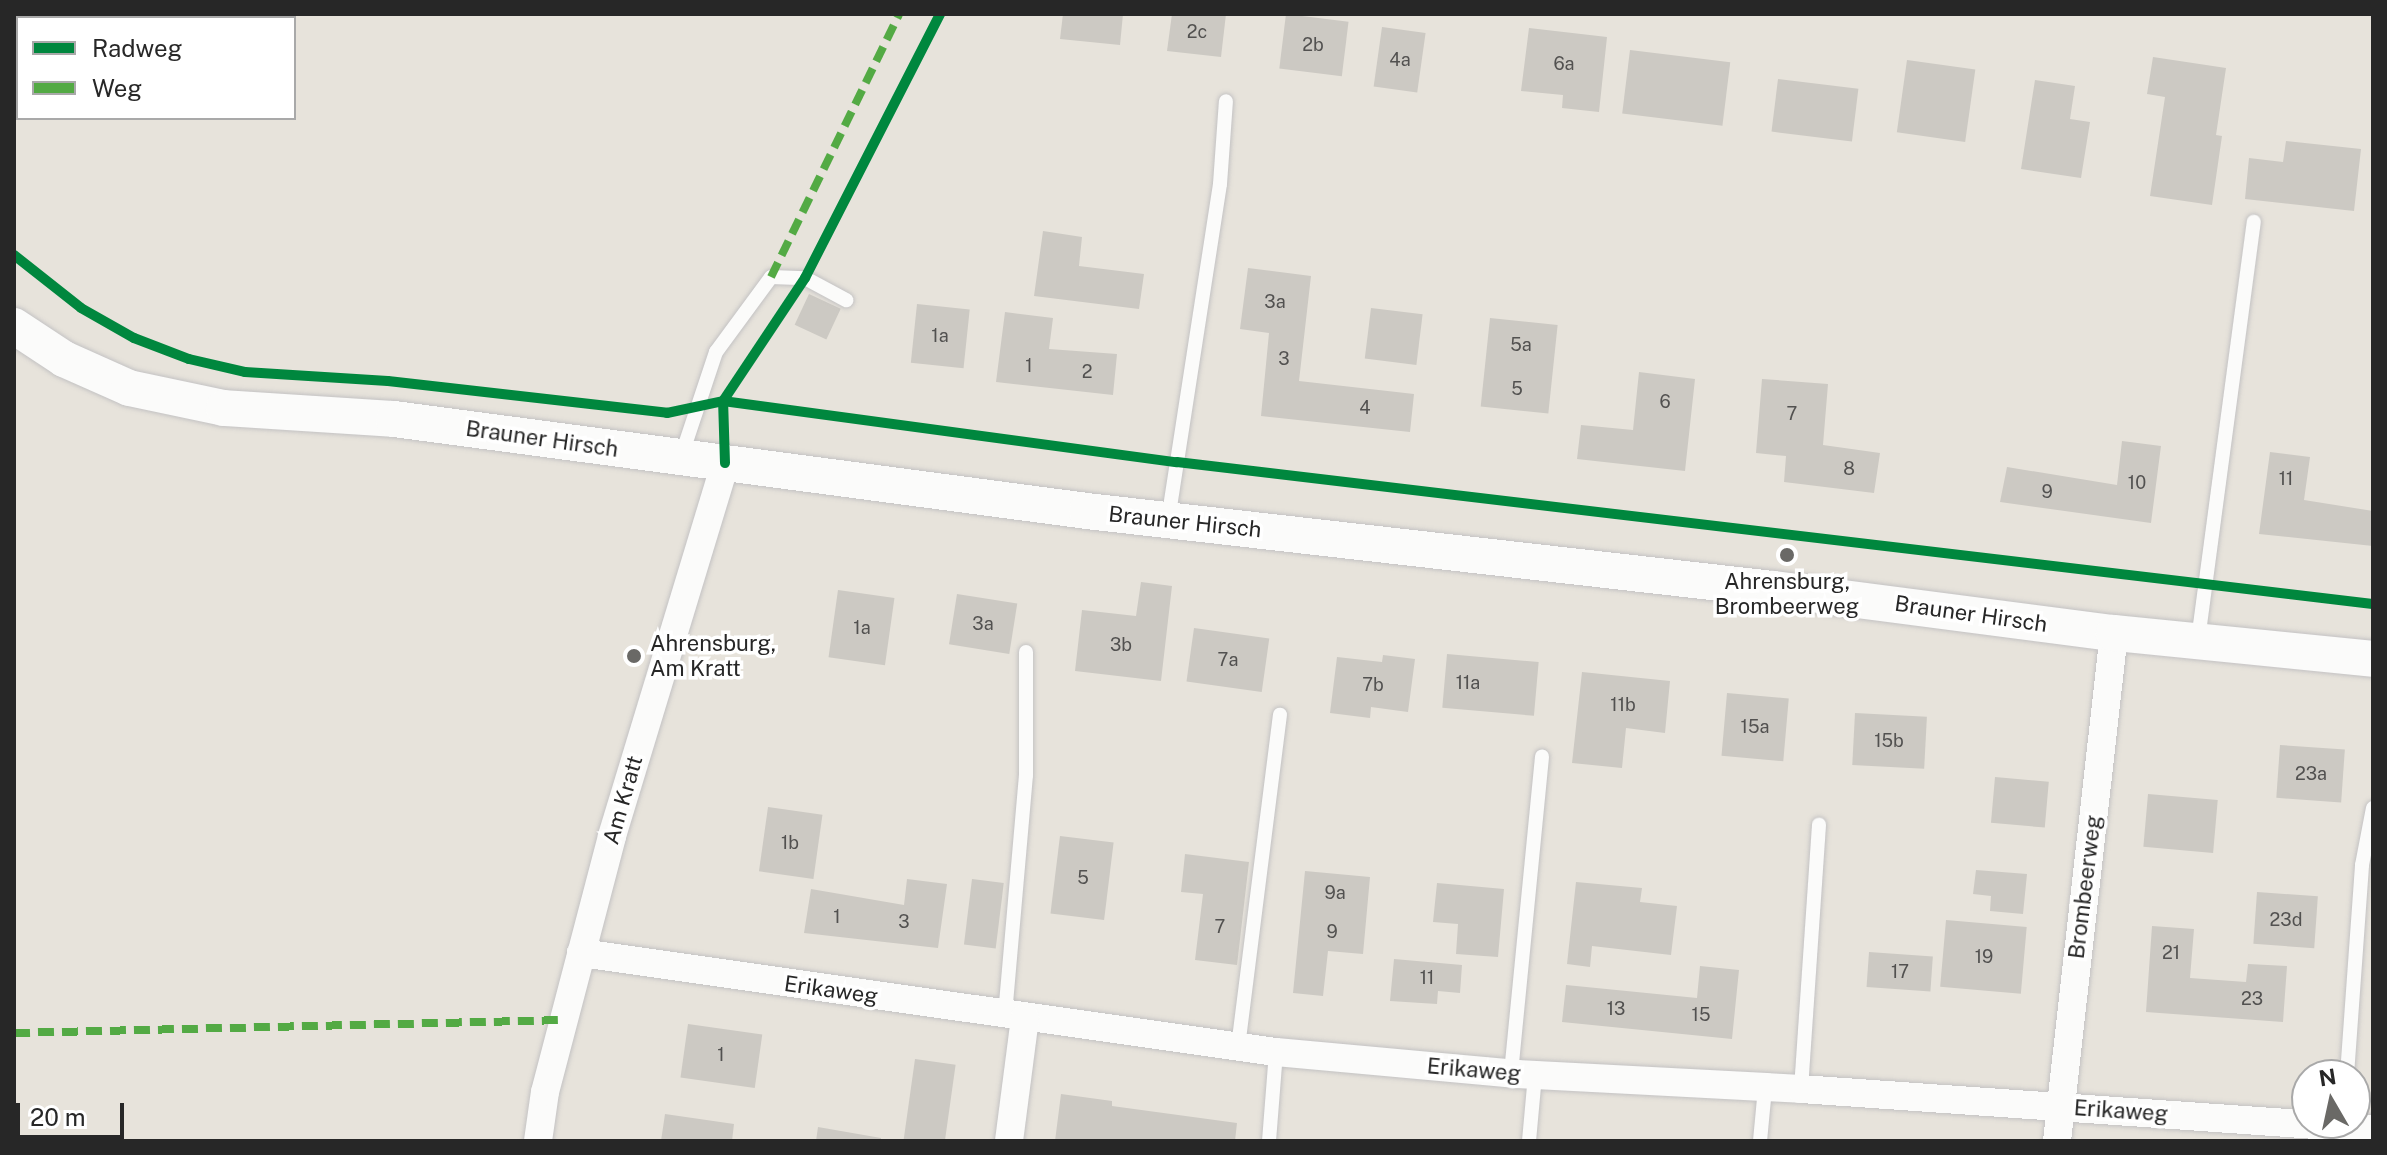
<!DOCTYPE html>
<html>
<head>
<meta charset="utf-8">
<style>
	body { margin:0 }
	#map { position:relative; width:2387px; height:1155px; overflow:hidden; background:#e7e3db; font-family:"Public Sans",sans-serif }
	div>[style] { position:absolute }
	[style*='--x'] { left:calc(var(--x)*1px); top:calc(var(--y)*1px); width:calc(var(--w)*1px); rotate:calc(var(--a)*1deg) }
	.building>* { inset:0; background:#ccc9c3; transform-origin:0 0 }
	.roads { filter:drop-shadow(0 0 2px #c3c2c3) drop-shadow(0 0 2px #c3c2c3) }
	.service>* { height:14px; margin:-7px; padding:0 7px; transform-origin:7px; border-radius:7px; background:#fbfbfa }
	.minor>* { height:28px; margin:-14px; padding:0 14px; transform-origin:14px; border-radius:14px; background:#fbfbfa }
	.tertiary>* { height:36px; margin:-18px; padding:0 18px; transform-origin:18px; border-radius:18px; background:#fbfbfa }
	.quiet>* { height:8px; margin-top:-4px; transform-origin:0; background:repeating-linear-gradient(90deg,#53aa44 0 16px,transparent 0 24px) }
	.cycleway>* { height:10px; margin:-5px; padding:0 5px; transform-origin:5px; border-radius:5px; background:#00873e }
	.dots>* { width:22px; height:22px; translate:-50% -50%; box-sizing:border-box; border:4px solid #fff; border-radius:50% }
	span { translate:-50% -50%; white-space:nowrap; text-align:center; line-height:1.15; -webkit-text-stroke:7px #fff; paint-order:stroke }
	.number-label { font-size:18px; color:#525150 }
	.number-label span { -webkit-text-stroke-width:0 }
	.street-label { font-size:22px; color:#272727 }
	.poi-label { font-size:22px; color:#272727 }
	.left { translate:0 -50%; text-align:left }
	.frame { position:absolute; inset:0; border:16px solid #272727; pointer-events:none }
	.legend { position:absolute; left:16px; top:16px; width:280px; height:104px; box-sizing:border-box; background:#fff; border:2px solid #a9a9a9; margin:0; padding:10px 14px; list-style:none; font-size:24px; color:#272727 }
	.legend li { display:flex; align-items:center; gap:16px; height:40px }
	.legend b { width:40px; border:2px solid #a9a9a9 }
	.north { position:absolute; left:2291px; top:1059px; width:80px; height:80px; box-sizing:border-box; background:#fff; border:2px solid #a9a9a9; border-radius:50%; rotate:351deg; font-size:22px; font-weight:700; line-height:32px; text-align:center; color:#272727 }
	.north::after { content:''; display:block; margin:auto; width:28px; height:36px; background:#6a6966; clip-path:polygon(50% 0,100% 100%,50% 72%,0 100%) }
	.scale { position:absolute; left:16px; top:1103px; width:108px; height:36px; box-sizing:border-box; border:4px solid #272727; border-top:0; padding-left:10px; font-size:24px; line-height:28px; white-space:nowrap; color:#272727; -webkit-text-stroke:6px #fff; paint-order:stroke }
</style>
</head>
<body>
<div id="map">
	<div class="building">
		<i style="clip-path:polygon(1063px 14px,1123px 14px,1120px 45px,1060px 39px)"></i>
		<i style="clip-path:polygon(1172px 14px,1226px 14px,1221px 57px,1167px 51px)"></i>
		<i style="left:1286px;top:14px;width:63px;height:55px;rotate:7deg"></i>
		<i style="left:1382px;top:27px;width:44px;height:60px;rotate:8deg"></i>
		<i style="clip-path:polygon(1529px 28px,1607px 37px,1599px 112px,1562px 108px,1563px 95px,1521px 91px)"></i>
		<i style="left:1630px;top:50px;width:101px;height:64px;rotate:7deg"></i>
		<i style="clip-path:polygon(2153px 57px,2226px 68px,2216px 135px,2222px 136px,2212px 205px,2150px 196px,2165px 97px,2147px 94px)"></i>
		<i style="left:1907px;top:60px;width:69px;height:73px;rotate:8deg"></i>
		<i style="left:1778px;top:79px;width:81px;height:53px;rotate:7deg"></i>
		<i style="clip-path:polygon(2035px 80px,2075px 86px,2070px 119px,2090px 122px,2081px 178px,2021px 169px)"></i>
		<i style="clip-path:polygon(2286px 141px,2361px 149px,2354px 211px,2245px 199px,2249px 158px,2283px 162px)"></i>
		<i style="clip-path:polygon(1043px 231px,1082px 237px,1079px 266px,1144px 274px,1139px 309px,1034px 296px)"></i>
		<i style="clip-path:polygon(1248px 268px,1311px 276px,1299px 381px,1414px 394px,1410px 432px,1261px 416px,1269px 333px,1240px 329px)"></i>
		<i style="left:809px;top:294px;width:35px;height:34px;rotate:25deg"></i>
		<i style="left:917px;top:304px;width:53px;height:59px;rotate:6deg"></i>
		<i style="left:1371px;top:308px;width:52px;height:51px;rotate:7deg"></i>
		<i style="clip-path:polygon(1005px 312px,1053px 318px,1049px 349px,1117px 354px,1113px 395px,996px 382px)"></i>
		<i style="left:1490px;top:318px;width:68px;height:89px;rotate:6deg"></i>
		<i style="clip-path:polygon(1639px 372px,1695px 379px,1685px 471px,1577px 459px,1581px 425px,1633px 430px)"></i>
		<i style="clip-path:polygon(1762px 379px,1828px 384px,1823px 445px,1880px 453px,1874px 493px,1784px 482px,1786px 456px,1756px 453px)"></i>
		<i style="clip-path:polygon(2122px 441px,2161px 446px,2151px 523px,2000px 502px,2007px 467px,2117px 485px)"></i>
		<i style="clip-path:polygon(2270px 452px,2310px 457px,2304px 500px,2373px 511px,2373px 546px,2259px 534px)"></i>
		<i style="clip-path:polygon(1141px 582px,1172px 586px,1161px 681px,1075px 671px,1082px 610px,1136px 616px)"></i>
		<i style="left:838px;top:590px;width:57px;height:68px;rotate:8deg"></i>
		<i style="left:957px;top:594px;width:61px;height:51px;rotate:9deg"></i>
		<i style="left:1194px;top:628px;width:76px;height:54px;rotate:8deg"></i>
		<i style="left:1447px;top:654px;width:92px;height:54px;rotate:5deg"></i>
		<i style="clip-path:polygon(1383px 655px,1415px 659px,1408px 712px,1371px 707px,1370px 718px,1330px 713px,1337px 657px,1382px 662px)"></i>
		<i style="clip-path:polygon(1582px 672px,1670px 681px,1665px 733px,1626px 728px,1622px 768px,1572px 763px)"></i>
		<i style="left:1727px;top:693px;width:62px;height:63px;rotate:5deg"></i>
		<i style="left:1855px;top:713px;width:72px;height:52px;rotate:3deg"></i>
		<i style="left:2280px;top:745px;width:65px;height:53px;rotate:4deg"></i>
		<i style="left:1995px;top:777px;width:54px;height:46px;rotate:5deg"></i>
		<i style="left:2148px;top:794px;width:70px;height:53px;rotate:5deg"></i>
		<i style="left:768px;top:807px;width:55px;height:65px;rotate:8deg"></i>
		<i style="left:1060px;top:836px;width:54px;height:78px;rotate:7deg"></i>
		<i style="clip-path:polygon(1185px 854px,1249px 862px,1237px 965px,1195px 960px,1203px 894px,1181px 892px)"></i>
		<i style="clip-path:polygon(1976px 870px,2027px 874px,2023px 914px,1990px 911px,1991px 896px,1973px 894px)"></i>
		<i style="clip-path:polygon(1305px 871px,1370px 877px,1363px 954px,1328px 951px,1323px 996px,1293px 993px)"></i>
		<i style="clip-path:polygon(907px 879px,947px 884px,938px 948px,804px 933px,811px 889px,904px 905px)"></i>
		<i style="left:972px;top:879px;width:32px;height:66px;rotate:7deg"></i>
		<i style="clip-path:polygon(1576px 882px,1642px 888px,1640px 902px,1677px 906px,1671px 955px,1592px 946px,1590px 967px,1567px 964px)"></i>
		<i style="clip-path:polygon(1437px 883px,1504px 889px,1498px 957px,1456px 954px,1458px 924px,1433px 922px)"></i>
		<i style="left:2257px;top:892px;width:61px;height:52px;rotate:4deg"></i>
		<i style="left:1946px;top:920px;width:81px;height:67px;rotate:5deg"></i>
		<i style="clip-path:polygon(2152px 926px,2194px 929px,2190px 978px,2246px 982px,2248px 964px,2287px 966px,2283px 1022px,2146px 1012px)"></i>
		<i style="left:1869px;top:952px;width:64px;height:35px;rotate:4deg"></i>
		<i style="clip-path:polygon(1394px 959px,1462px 965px,1460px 993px,1438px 991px,1437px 1004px,1390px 1001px)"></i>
		<i style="clip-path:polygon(1700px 966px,1739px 970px,1732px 1039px,1562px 1022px,1566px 985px,1697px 998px)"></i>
		<i style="left:688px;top:1024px;width:75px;height:54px;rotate:8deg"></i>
		<i style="left:915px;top:1059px;width:41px;height:83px;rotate:8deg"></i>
		<i style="clip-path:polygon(1061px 1094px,1112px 1101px,1112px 1106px,1237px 1123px,1235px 1141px,1055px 1141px)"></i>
		<i style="clip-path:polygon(665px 1114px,734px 1124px,732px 1141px,661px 1141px)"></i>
		<i style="clip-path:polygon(818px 1127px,881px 1138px,881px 1141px,816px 1141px)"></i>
	</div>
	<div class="roads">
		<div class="service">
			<i style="--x:681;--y:457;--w:111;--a:-71.6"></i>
			<i style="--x:716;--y:352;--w:93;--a:-53.7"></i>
			<i style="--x:771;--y:277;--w:34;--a:2"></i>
			<i style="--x:805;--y:278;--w:47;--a:28.2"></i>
			<i style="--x:1168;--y:520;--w:340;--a:-81.2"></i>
			<i style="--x:1220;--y:184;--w:83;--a:-85.9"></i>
			<i style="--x:2198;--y:640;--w:422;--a:-82.4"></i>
			<i style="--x:1005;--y:1015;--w:241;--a:-85"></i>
			<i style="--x:1026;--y:775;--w:123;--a:-90"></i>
			<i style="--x:1238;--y:1047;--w:335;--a:-82.8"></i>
			<i style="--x:1511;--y:1073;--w:318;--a:-84.4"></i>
			<i style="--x:2347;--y:1075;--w:211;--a:-85.9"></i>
			<i style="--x:2362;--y:865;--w:58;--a:-79.1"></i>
			<i style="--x:1801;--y:1089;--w:265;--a:-86.1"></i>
			<i style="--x:1269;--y:1141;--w:89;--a:-85.5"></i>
			<i style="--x:1529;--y:1141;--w:66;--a:-84.8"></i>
			<i style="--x:1760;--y:1141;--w:53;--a:-84.6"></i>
		</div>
		<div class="minor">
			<i style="--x:581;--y:953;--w:702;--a:8.11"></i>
			<i style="--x:1276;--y:1052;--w:242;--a:5.2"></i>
			<i style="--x:1517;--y:1074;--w:284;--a:3"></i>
			<i style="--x:1801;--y:1089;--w:573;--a:4"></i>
			<i style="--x:538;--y:1141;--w:49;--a:-81.9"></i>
			<i style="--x:545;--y:1092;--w:265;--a:-75.3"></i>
			<i style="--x:612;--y:836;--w:390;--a:-73.1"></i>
			<i style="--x:1009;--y:1141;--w:124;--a:-82.6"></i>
			<i style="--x:2057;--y:1141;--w:511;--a:-83.6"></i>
		</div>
		<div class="tertiary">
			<i style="--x:14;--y:326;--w:60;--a:33.4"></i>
			<i style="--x:64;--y:359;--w:71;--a:24"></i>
			<i style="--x:129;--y:388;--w:97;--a:11.9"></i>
			<i style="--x:224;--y:408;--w:170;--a:3.7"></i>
			<i style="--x:394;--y:419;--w:699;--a:7.56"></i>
			<i style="--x:1087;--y:511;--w:690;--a:6.49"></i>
			<i style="--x:1773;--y:589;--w:344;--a:7.4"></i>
			<i style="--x:2114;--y:633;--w:260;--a:5.7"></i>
		</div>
	</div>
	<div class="quiet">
		<i style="--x:771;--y:277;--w:292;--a:-64"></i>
		<i style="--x:14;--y:1033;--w:552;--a:-1.35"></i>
	</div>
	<div class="cycleway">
		<i style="--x:14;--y:255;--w:85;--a:38.3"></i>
		<i style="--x:81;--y:308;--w:61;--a:29.5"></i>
		<i style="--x:134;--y:338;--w:59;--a:20.9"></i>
		<i style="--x:189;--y:359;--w:57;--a:13.1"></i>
		<i style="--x:245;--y:372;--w:143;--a:3.6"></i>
		<i style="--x:388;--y:381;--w:281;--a:6.5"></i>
		<i style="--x:667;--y:413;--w:57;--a:-12.1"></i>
		<i style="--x:723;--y:401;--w:458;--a:7.7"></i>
		<i style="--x:1177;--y:462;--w:1204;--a:6.77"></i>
		<i style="--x:725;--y:463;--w:62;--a:-91.8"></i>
		<i style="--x:723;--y:401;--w:148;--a:-56.3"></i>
		<i style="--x:805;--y:278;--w:297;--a:-62.9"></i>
	</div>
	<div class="dots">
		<i style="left:1787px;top:555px;background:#6a6966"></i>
		<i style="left:634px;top:656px;background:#6a6966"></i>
	</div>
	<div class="number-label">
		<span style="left:1197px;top:32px">2c</span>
		<span style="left:1313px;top:45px">2b</span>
		<span style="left:1400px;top:60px">4a</span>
		<span style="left:1564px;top:64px">6a</span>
		<span style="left:1275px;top:302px">3a</span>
		<span style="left:940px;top:336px">1a</span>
		<span style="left:1521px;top:345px">5a</span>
		<span style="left:1284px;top:359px">3</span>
		<span style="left:1029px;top:366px">1</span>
		<span style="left:1087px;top:372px">2</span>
		<span style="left:1517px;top:389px">5</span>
		<span style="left:1665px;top:402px">6</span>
		<span style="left:1365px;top:408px">4</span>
		<span style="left:1792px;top:414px">7</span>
		<span style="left:1849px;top:469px">8</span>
		<span style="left:2286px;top:479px">11</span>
		<span style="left:2137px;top:483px">10</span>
		<span style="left:2047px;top:492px">9</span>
		<span style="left:983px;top:624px">3a</span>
		<span style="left:862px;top:628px">1a</span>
		<span style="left:1121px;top:645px">3b</span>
		<span style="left:1228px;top:660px">7a</span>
		<span style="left:1468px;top:683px">11a</span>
		<span style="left:1373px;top:685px">7b</span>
		<span style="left:1623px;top:705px">11b</span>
		<span style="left:1755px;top:727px">15a</span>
		<span style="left:1889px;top:741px">15b</span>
		<span style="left:2311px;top:774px">23a</span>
		<span style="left:790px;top:843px">1b</span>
		<span style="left:1083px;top:878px">5</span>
		<span style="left:1335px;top:893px">9a</span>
		<span style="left:837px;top:917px">1</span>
		<span style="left:2286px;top:920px">23d</span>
		<span style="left:904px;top:922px">3</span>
		<span style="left:1220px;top:927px">7</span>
		<span style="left:1332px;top:932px">9</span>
		<span style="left:2171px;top:953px">21</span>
		<span style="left:1984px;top:957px">19</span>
		<span style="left:1900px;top:972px">17</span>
		<span style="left:1427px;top:978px">11</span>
		<span style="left:2252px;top:999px">23</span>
		<span style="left:1616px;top:1009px">13</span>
		<span style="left:1701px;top:1015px">15</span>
		<span style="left:721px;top:1055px">1</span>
	</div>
	<div class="street-label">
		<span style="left:542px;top:439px;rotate:8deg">Brauner Hirsch</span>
		<span style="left:1185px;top:522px;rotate:6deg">Brauner Hirsch</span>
		<span style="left:1971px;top:614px;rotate:8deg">Brauner Hirsch</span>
		<span style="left:623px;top:800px;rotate:-74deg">Am Kratt</span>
		<span style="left:2085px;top:887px;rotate:-83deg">Brombeerweg</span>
		<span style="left:831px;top:990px;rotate:8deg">Erikaweg</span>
		<span style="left:1474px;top:1070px;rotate:5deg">Erikaweg</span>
		<span style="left:2121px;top:1111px;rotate:4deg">Erikaweg</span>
	</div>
	<div class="poi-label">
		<span style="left:1787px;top:594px">Ahrensburg,<br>Brombeerweg</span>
		<span class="left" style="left:650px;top:656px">Ahrensburg,<br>Am Kratt</span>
	</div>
	<div class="frame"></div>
	<ul class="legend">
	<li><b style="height:10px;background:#00873e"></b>Radweg</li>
	<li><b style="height:10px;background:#53aa44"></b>Weg</li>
	</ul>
	<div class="north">N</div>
	<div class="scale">20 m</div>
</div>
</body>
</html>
